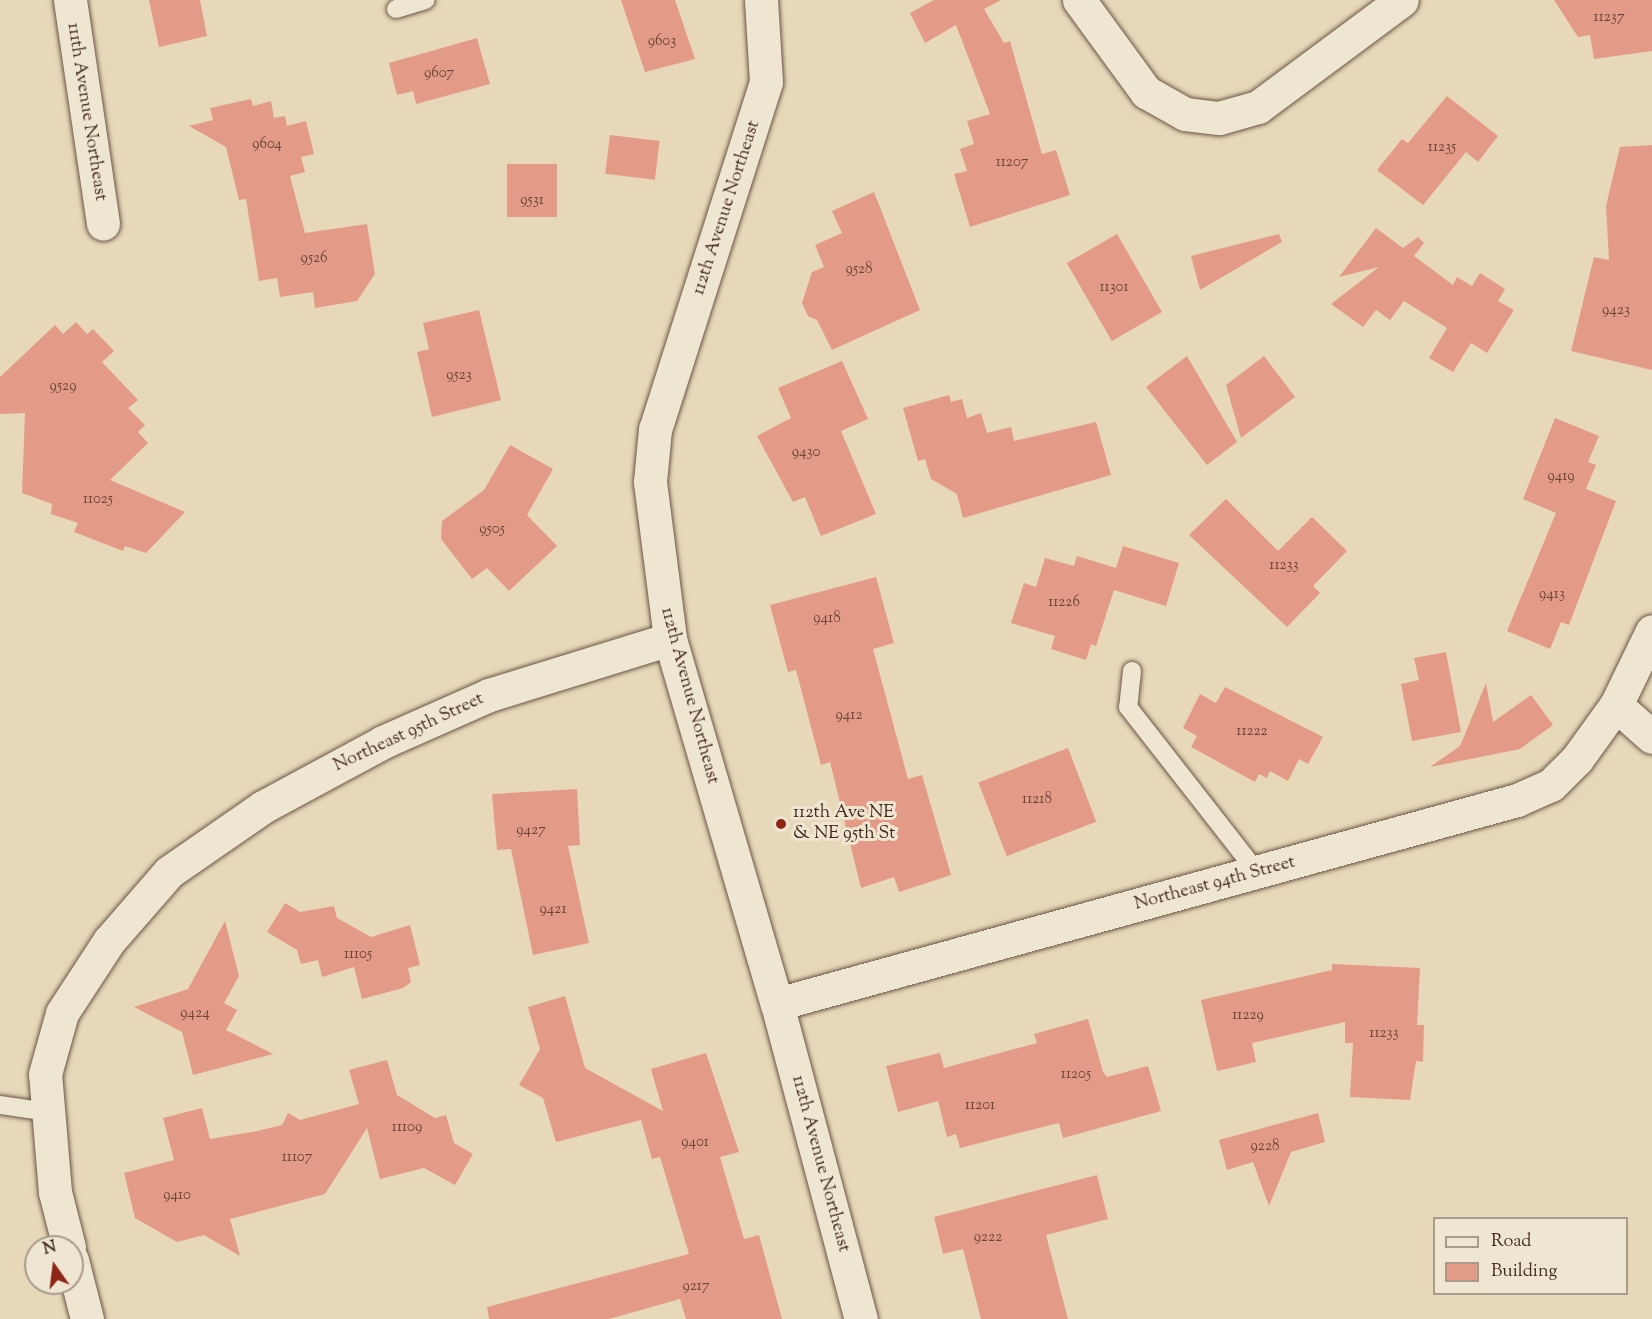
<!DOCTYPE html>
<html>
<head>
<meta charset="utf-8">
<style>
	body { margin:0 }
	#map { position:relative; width:1652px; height:1319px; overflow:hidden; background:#e7d8b9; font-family:"Sorts Mill Goudy",serif }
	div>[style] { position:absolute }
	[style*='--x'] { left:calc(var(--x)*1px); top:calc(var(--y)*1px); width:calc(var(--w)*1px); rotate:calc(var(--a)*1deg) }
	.building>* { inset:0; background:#e39b87; transform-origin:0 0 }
	.roads { filter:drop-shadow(0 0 2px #6a5644) drop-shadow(0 0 2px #6a5644) }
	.service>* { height:18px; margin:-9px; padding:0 9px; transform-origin:9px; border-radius:9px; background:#efe6d2 }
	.minor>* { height:33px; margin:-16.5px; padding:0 16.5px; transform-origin:16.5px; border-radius:16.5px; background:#efe6d2 }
	.tertiary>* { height:33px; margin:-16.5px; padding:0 16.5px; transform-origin:16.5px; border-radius:16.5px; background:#efe6d2 }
	.dots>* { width:16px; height:16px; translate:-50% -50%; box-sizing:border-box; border:3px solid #efe6d2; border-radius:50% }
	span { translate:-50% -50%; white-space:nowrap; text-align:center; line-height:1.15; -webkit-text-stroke:6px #efe6d2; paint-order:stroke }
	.number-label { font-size:15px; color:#6a4638 }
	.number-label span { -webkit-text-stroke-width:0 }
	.street-label { font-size:18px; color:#412a1d }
	.poi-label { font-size:18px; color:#412a1d }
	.left { translate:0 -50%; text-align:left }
	.legend { position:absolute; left:1433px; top:1217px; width:195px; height:78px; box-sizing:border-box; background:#efe6d2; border:2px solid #a99b8a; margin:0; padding:8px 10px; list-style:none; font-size:18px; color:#412a1d }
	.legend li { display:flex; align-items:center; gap:12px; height:30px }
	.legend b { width:30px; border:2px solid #a99b8a }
	.north { position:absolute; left:24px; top:1235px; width:60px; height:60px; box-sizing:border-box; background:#efe6d2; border:2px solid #a99b8a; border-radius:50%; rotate:346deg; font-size:16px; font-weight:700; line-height:24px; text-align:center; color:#412a1d }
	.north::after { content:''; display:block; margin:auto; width:21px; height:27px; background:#8f2418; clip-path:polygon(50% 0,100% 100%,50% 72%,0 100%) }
</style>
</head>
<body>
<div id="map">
	<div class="building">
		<i style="clip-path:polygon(149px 0,200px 0,207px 36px,159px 47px)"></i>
		<i style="clip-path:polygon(621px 0,675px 0,695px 59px,645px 72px)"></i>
		<i style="clip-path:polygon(934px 0,1001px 0,984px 9px,1004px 43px,1010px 41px,1042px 154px,1056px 150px,1070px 195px,970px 227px,954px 174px,967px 171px,960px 149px,974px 144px,967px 121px,990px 114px,956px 25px,925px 43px,910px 13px)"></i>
		<i style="clip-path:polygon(1554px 0,1652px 0,1652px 51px,1594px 59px,1590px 35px,1578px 37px)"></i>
		<i style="clip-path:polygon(477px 38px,490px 84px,416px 104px,413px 91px,397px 95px,389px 63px)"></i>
		<i style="clip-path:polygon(1447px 96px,1498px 136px,1478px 162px,1466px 152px,1423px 205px,1377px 170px,1402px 139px,1408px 143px)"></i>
		<i style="clip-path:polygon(251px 99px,253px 106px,271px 101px,274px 118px,285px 116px,287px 126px,306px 121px,314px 154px,301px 157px,305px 172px,290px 176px,305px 233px,367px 224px,375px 274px,357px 301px,315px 308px,313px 292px,280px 297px,277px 278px,259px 281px,246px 199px,239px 200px,226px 147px,189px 126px,213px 120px,210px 108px)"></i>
		<i style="left:610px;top:135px;width:50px;height:39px;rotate:7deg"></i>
		<i style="clip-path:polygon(1652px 145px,1652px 370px,1571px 351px,1594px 257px,1609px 260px,1606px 206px,1620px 147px)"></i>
		<i style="left:507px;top:164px;width:50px;height:53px"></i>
		<i style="clip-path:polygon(874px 192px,920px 310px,832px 350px,817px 320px,808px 316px,802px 303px,812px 272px,824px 267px,815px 245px,842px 233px,832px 211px)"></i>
		<i style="clip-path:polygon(1376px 228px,1403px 248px,1418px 237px,1424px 243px,1414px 256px,1453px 285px,1457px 277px,1472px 286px,1480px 273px,1505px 289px,1498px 301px,1514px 310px,1487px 353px,1471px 343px,1453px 372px,1429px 358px,1447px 328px,1404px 301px,1390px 320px,1376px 310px,1363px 327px,1331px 304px,1379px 267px,1339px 277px)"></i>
		<i style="left:1117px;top:234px;width:90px;height:58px;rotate:60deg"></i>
		<i style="clip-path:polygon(1279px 234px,1282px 242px,1200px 290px,1191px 256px)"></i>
		<i style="clip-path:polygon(479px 310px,501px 400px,432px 417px,417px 352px,429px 349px,423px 323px)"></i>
		<i style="clip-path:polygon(76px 322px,87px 334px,93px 329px,114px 351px,102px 362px,138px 400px,128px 408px,145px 425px,138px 432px,148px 443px,110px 480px,185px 512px,146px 553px,125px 546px,123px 551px,74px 532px,78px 523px,51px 514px,52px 504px,22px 493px,25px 413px,0 414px,0 377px,55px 325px,63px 334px)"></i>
		<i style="clip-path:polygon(1187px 356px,1237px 442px,1207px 465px,1146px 387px)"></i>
		<i style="clip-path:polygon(1264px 356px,1295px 397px,1241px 438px,1226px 385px)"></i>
		<i style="clip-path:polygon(842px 361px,868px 419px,841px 431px,876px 514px,821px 536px,805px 497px,793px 502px,757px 436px,791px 418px,778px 388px)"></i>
		<i style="clip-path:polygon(949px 395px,951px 402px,962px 399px,967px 418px,981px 413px,987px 433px,1011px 427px,1014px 441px,1096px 422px,1111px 475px,963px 518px,957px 494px,931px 479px,925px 459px,918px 461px,903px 408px)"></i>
		<i style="clip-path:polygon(1555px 418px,1599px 436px,1588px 462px,1596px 465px,1586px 489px,1616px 501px,1569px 625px,1561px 622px,1550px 649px,1507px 631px,1556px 513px,1523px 499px)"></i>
		<i style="clip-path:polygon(510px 445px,553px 469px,527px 515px,557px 546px,509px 591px,487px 568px,472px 579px,441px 539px,442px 521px,484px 490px)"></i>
		<i style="clip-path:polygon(1226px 499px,1278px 551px,1312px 517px,1347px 551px,1313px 586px,1320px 593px,1287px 627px,1189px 535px)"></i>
		<i style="clip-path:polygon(1123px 546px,1179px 563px,1166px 606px,1114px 590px,1096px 646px,1091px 644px,1086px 660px,1051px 649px,1055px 636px,1011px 623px,1024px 583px,1036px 587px,1045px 558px,1074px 566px,1077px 556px,1116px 568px)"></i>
		<i style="clip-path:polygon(876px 577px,894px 643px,873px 649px,908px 779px,922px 775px,951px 875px,899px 892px,894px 877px,861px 888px,830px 762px,821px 765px,796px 670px,788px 672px,770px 605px)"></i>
		<i style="clip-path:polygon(1446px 652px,1461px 732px,1412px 741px,1401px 684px,1419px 680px,1414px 658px)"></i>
		<i style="clip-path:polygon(1486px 683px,1493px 722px,1531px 695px,1553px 725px,1520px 749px,1430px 767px,1460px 746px)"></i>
		<i style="clip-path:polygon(1225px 687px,1323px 737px,1308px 764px,1299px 759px,1288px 781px,1270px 771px,1267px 778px,1259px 774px,1255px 782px,1191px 747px,1197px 736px,1183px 728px,1200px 694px,1216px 703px)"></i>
		<i style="left:1068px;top:748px;width:79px;height:96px;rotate:69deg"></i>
		<i style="clip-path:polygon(577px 789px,580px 845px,568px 846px,589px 943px,533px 955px,511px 849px,497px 850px,492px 794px)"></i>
		<i style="clip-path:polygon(285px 903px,300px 912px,334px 906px,337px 918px,371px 937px,410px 925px,420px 965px,408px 968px,411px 982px,403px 988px,362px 999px,354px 967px,322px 977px,318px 960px,301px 964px,297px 950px,267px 932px)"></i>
		<i style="clip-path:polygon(225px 921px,239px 976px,224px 1003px,237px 1010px,226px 1030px,273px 1054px,193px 1075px,182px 1032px,134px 1007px,188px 989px)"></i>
		<i style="clip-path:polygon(1332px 964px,1420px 968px,1417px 1025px,1424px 1025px,1423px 1062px,1416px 1061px,1410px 1100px,1350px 1097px,1353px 1043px,1345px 1043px,1345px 1022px,1252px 1043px,1256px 1062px,1217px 1071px,1201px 1000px,1332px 970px)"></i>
		<i style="clip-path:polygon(565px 996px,585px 1068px,663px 1111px,651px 1069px,706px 1053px,739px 1152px,720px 1157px,744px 1239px,759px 1235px,782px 1319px,686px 1319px,680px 1299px,609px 1319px,489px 1319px,487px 1307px,689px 1254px,660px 1157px,652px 1159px,641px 1120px,556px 1142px,543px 1098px,519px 1085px,540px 1049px,528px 1007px)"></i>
		<i style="clip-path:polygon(1088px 1019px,1103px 1072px,1107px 1077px,1148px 1066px,1161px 1111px,1063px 1138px,1059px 1123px,960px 1148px,956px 1134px,947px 1137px,938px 1101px,898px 1112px,886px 1066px,940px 1053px,944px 1068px,1037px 1043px,1034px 1034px)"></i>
		<i style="clip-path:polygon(387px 1060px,397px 1095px,435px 1118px,446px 1115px,454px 1143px,473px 1154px,455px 1185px,424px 1168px,380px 1179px,367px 1128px,325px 1194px,230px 1219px,240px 1256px,204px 1235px,177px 1242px,135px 1218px,124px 1173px,174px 1160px,163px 1118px,202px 1108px,210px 1139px,257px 1131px,282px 1125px,288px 1113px,300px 1120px,359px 1104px,349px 1070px)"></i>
		<i style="clip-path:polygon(1318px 1113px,1325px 1142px,1291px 1152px,1269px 1206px,1253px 1162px,1227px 1170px,1219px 1140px)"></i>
		<i style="clip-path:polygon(1097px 1175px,1108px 1219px,1046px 1235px,1068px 1319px,981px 1319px,963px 1249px,943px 1254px,934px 1217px)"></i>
	</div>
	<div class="roads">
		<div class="service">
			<i style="--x:396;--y:9;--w:31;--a:-17"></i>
			<i style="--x:1132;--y:671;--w:36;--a:96"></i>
			<i style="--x:1128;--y:707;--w:209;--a:52"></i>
			<i style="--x:0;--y:1105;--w:49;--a:8.3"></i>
		</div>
		<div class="minor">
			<i style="--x:70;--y:0;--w:226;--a:81.6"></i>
			<i style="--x:1079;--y:0;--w:114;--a:53.9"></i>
			<i style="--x:1146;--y:92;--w:45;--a:29.4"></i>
			<i style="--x:1185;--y:114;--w:34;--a:7"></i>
			<i style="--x:1219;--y:118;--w:41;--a:-15.8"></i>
			<i style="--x:1258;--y:107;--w:179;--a:-36.6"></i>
			<i style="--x:1616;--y:705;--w:48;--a:41.6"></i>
			<i style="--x:777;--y:1004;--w:768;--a:-15.41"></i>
			<i style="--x:1517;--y:800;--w:37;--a:-24"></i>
			<i style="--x:1551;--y:785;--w:37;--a:-45"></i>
			<i style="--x:1577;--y:759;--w:67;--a:-54.2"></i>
			<i style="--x:1616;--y:705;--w:82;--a:-64.1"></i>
			<i style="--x:69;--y:1247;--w:57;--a:-104.3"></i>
			<i style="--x:55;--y:1192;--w:118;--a:-94.8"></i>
			<i style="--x:45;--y:1074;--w:63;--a:-74.4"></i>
			<i style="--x:62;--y:1013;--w:86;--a:-56.9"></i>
			<i style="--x:109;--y:941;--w:91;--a:-49"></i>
			<i style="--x:169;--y:872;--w:114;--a:-34.7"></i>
			<i style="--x:263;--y:807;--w:136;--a:-28.4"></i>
			<i style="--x:383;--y:742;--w:116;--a:-23.9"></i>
			<i style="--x:489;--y:695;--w:189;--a:-17.2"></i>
			<i style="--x:72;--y:1260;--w:61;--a:75.7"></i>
		</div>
		<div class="tertiary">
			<i style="--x:761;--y:0;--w:82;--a:86.5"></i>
			<i style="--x:766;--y:82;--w:364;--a:107.7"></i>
			<i style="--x:655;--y:429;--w:53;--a:95.4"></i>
			<i style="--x:650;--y:482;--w:158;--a:82.7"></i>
			<i style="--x:670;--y:639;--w:380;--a:73.7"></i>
			<i style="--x:777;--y:1004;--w:326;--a:75.1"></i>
		</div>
	</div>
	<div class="dots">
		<i style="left:781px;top:824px;background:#8f2418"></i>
	</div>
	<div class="number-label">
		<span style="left:1609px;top:18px">11237</span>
		<span style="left:662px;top:42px">9603</span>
		<span style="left:439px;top:74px">9607</span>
		<span style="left:267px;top:145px">9604</span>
		<span style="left:1442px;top:148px">11235</span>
		<span style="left:1012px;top:163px">11207</span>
		<span style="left:532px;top:201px">9531</span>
		<span style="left:314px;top:259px">9526</span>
		<span style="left:859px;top:270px">9528</span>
		<span style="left:1114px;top:288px">11301</span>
		<span style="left:1616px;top:311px">9423</span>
		<span style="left:459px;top:376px">9523</span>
		<span style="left:63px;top:387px">9529</span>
		<span style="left:806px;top:453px">9430</span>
		<span style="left:1561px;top:477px">9419</span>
		<span style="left:98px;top:500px">11025</span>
		<span style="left:492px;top:530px">9505</span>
		<span style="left:1284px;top:566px">11233</span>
		<span style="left:1552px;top:595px">9413</span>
		<span style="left:1064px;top:603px">11226</span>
		<span style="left:827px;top:619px">9418</span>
		<span style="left:849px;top:716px">9412</span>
		<span style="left:1252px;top:732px">11222</span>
		<span style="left:1037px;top:800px">11218</span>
		<span style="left:531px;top:831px">9427</span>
		<span style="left:553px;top:910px">9421</span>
		<span style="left:358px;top:955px">11105</span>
		<span style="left:195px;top:1014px">9424</span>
		<span style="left:1248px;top:1016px">11229</span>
		<span style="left:1384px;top:1034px">11233</span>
		<span style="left:1076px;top:1075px">11205</span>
		<span style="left:980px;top:1106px">11201</span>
		<span style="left:407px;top:1128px">11109</span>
		<span style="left:695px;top:1143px">9401</span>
		<span style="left:1265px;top:1147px">9228</span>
		<span style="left:297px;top:1158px">11107</span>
		<span style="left:177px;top:1196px">9410</span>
		<span style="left:988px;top:1238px">9222</span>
		<span style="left:696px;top:1287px">9217</span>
	</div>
	<div class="street-label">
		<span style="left:86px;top:112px;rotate:81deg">111th Avenue Northeast</span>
		<span style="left:727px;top:208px;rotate:-72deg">112th Avenue Northeast</span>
		<span style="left:689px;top:696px;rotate:75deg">112th Avenue Northeast</span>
		<span style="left:409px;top:733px;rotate:-25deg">Northeast 95th Street</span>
		<span style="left:1215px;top:884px;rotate:-15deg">Northeast 94th Street</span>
		<span style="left:820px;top:1164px;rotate:75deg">112th Avenue Northeast</span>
	</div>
	<div class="poi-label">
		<span class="left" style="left:793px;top:824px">112th Ave NE<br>&amp; NE 95th St</span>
	</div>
	<ul class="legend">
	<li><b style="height:8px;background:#efe6d2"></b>Road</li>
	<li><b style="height:16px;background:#e39b87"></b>Building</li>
	</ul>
	<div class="north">N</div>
</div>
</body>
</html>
